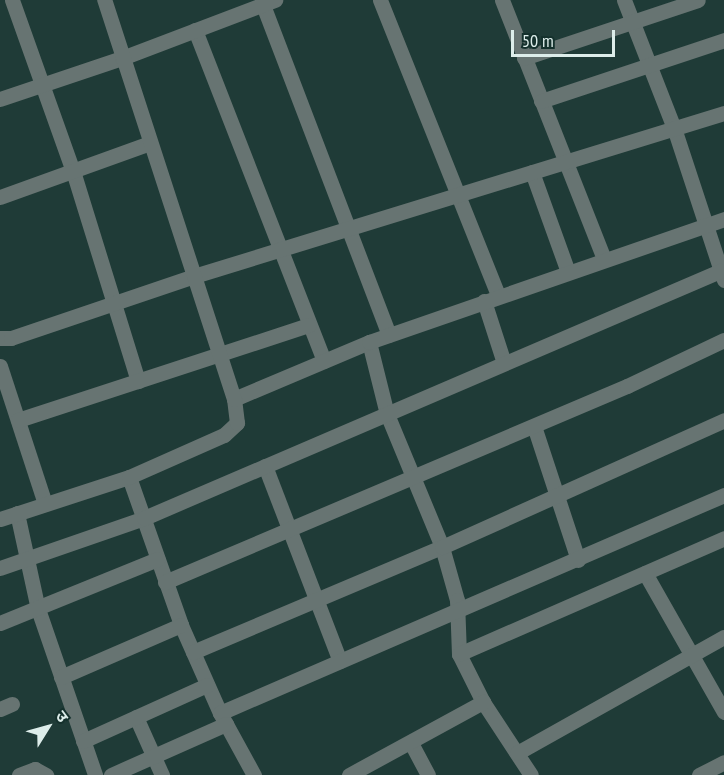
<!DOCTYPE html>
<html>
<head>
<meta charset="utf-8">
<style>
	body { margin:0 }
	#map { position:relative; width:724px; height:775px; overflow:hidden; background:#1f3b37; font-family:"PT Sans Narrow","Noto Sans Devanagari",sans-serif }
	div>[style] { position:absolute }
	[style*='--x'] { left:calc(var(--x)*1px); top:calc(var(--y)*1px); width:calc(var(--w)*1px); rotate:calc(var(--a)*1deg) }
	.minor>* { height:15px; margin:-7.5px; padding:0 7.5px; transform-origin:7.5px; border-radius:7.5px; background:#677472 }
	span { translate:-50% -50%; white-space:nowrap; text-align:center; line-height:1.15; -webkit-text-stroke:5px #15312d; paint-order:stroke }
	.north { position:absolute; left:18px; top:697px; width:60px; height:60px; -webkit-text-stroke:4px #15312d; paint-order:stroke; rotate:53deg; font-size:16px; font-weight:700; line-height:24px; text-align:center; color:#ddedea }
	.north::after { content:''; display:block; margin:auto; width:21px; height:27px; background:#ddedea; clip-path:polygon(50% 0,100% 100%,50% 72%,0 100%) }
	.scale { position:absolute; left:511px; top:30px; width:104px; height:27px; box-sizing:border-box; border:3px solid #ddedea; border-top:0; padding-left:8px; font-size:18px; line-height:21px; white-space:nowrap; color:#ddedea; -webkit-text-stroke:4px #15312d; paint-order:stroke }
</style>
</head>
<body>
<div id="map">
	<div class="minor">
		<i style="--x:12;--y:0;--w:182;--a:70.4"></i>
		<i style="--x:73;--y:171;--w:220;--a:72.8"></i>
		<i style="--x:380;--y:0;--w:318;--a:68.2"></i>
		<i style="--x:502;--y:0;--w:278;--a:68.5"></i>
		<i style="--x:624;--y:0;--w:137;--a:68.7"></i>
		<i style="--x:674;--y:128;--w:160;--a:71.8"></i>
		<i style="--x:263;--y:5;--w:353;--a:69.1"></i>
		<i style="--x:195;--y:30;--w:355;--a:68.7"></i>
		<i style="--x:524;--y:58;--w:183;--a:-18.4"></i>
		<i style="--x:0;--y:99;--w:129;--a:-18.6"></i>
		<i style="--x:122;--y:58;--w:164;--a:-20.8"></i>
		<i style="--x:541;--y:101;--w:193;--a:-18.4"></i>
		<i style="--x:532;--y:172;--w:106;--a:70.2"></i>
		<i style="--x:0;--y:197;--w:159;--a:-19.8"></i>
		<i style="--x:484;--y:301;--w:65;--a:72.1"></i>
		<i style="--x:0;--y:338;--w:11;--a:0"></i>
		<i style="--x:11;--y:338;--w:193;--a:-18.7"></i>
		<i style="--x:194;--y:276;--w:554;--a:-17.1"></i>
		<i style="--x:369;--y:342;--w:74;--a:76"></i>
		<i style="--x:387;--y:414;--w:144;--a:67.5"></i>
		<i style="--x:442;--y:547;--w:55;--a:74.2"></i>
		<i style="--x:457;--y:600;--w:54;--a:87.9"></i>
		<i style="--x:459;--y:654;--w:54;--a:63.4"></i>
		<i style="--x:483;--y:702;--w:87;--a:56.7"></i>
		<i style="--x:0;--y:366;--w:145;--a:71.9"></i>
		<i style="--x:234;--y:399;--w:147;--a:-22.9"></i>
		<i style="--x:369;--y:342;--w:376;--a:-19.1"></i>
		<i style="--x:18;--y:420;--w:306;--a:-18.1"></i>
		<i style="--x:534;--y:426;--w:141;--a:71.8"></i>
		<i style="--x:265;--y:466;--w:209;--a:69"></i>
		<i style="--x:129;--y:477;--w:157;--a:70.6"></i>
		<i style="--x:181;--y:625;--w:96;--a:66.1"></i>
		<i style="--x:220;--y:713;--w:71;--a:61.3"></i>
		<i style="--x:17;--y:513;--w:98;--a:77.7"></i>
		<i style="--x:38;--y:609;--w:176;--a:71"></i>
		<i style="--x:0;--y:519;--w:136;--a:-18"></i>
		<i style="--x:129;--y:477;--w:104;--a:-23.9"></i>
		<i style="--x:224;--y:435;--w:18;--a:-43"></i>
		<i style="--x:237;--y:423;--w:24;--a:-97"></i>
		<i style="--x:234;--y:399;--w:420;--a:-108"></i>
		<i style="--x:0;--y:568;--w:152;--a:-19.1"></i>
		<i style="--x:144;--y:518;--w:627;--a:-23.21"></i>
		<i style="--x:645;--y:573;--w:160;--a:60.4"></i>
		<i style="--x:165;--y:582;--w:502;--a:-22.99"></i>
		<i style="--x:627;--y:386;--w:107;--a:-25.4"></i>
		<i style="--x:0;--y:623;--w:170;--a:-22.1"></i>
		<i style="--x:193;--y:652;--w:270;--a:-22.9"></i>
		<i style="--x:442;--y:547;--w:309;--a:-24.2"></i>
		<i style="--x:459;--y:654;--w:289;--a:-23.6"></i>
		<i style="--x:61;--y:677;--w:131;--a:-23.4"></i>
		<i style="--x:0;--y:709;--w:13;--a:-23"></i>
		<i style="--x:220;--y:713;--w:549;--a:-23.39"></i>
		<i style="--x:136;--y:717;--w:64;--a:65.9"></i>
		<i style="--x:83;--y:741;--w:136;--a:-24.3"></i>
		<i style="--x:411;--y:743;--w:36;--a:62"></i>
		<i style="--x:517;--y:753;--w:237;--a:-29.3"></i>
		<i style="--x:19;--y:775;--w:17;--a:-21"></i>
		<i style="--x:35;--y:769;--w:13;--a:29"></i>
		<i style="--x:111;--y:775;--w:126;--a:-23.9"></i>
		<i style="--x:349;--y:775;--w:153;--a:-28.6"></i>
		<i style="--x:699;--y:775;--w:28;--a:-27"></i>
	</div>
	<div class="north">उ</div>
	<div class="scale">50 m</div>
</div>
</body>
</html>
